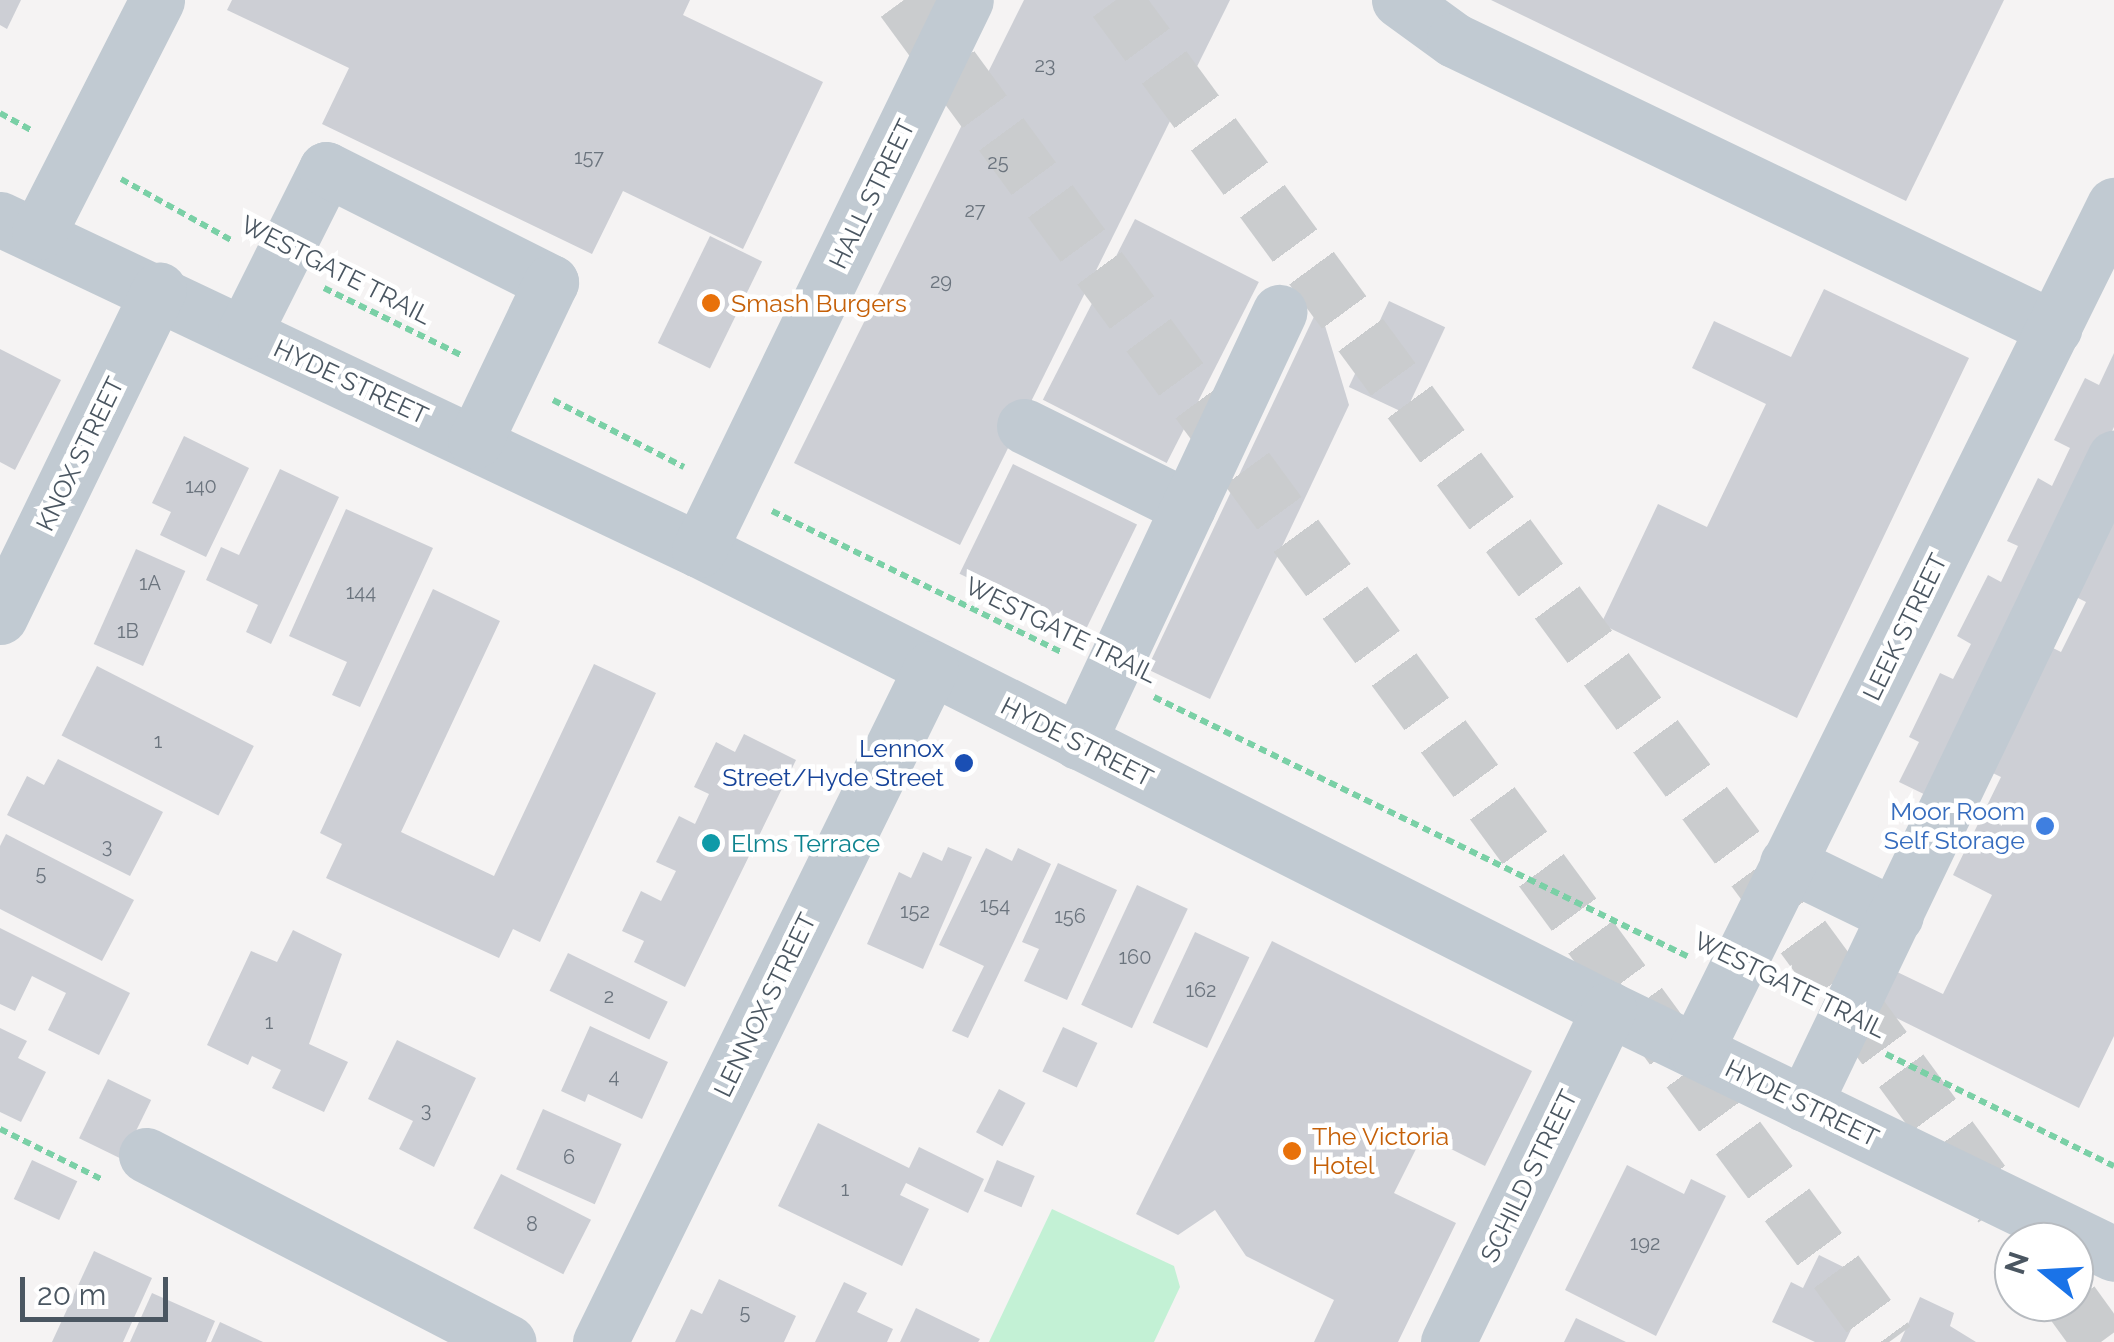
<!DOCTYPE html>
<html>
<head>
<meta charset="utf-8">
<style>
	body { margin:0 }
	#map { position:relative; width:2114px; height:1342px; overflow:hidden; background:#f5f3f3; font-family:Raleway,sans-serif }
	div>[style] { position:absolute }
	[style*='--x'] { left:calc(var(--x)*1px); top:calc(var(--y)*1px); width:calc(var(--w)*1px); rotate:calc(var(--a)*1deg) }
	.green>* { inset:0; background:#c3f1d5 }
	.building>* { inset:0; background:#cdcfd5; transform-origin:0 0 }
	.highway-tunnel>* { height:55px; margin-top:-27.5px; transform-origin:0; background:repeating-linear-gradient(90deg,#caccce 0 55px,transparent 0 83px) }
	.path>* { height:6px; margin-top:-3px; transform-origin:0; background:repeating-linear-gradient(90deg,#7ad0a6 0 8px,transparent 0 13px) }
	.minor>* { height:55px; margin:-27.5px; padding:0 27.5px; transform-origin:27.5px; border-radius:27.5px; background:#c1cad2 }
	.dots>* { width:28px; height:28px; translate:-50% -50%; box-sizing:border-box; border:5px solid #fff; border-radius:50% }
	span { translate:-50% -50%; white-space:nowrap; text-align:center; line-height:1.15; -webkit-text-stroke:9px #fff; paint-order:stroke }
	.number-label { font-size:20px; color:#6b747e }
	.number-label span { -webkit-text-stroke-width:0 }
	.street-label { font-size:25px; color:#4a5661 }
	.food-label { font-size:25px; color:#c56008 }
	.left { translate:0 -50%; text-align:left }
	.transit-label { font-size:25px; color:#164399 }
	.right { translate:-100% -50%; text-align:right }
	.shop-label { font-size:25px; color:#366cbe }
	.culture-label { font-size:25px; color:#0d838f }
	.north { position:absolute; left:1994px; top:1222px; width:100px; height:100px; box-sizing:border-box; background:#fff; border:2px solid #b7bbc0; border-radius:50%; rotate:288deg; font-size:28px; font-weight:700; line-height:40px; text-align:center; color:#4a5661 }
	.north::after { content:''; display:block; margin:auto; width:35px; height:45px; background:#1a73e8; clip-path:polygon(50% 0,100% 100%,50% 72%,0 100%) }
	.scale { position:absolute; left:20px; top:1277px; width:148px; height:45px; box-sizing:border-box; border:5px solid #4a5661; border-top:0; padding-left:12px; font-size:30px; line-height:35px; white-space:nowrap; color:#4a5661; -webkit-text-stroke:8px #fff; paint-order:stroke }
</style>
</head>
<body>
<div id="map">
	<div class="green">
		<i style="clip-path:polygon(1052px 1209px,1174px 1266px,1180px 1287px,1154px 1342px,989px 1342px)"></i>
	</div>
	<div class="building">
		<i style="clip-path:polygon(0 0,21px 0,7px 29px,0 25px)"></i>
		<i style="clip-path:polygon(232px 0,690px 0,683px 15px,823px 82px,743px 249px,623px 191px,592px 254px,322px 124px,349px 68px,227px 10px)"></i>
		<i style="clip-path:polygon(1024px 0,1230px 0,960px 545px,794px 463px)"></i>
		<i style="clip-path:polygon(1491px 0,2004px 0,1906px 201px)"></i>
		<i style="left:1135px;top:219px;width:139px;height:203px;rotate:27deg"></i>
		<i style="left:710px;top:236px;width:58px;height:119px;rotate:26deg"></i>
		<i style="clip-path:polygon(1824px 289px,1969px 358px,1797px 718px,1601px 624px,1658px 504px,1707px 527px,1766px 404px,1692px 368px,1714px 321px,1791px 357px)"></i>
		<i style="left:1389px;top:301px;width:62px;height:95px;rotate:25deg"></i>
		<i style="clip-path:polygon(1319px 306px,1349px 405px,1210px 699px,1147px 669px)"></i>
		<i style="clip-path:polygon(0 349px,61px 380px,15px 470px,0 462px)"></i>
		<i style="clip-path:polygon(2114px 353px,2114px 427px,1934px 799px,1899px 782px,1919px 742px,1909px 737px,1940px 673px,1953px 679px,1971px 644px,1957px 636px,1988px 575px,2001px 582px,2018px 546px,2007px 541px,2038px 478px,2052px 486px,2070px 448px,2054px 440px,2085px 378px,2099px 385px)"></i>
		<i style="clip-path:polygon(184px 436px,249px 468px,206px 557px,160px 535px,171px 512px,152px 503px)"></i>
		<i style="left:1013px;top:464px;width:138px;height:122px;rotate:26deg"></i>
		<i style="clip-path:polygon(280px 469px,339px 497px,271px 644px,246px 632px,258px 605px,206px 580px,221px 547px,239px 555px)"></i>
		<i style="clip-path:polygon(2114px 475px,2114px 1036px,2079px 1108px,1874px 1007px,1893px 970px,1943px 994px,1992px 895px,1953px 875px,2001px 777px,1974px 764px,2035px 639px,2061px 652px,2086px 602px,2058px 588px)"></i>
		<i style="clip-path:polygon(346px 509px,433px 548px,360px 707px,332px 695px,347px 662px,289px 636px)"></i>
		<i style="left:136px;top:549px;width:54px;height:104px;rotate:24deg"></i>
		<i style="clip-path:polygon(433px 589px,500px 621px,401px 832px,494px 876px,594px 664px,656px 693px,540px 942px,513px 929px,499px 958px,326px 878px,342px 844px,320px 833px)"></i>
		<i style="left:97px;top:666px;width:176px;height:78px;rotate:27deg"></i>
		<i style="clip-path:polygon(744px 734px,796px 760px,685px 987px,634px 962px,644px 941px,622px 931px,641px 891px,661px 901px,676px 871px,656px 862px,679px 816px,695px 824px,709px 794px,694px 787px,716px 742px,735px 752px)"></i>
		<i style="clip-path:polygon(58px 759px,163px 812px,130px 876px,7px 815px,27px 776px,44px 785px)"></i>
		<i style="clip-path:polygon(6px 834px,134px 900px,102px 961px,0 909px,0 846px)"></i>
		<i style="clip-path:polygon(948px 847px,972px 857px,923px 969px,867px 944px,899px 872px,911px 878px,923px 852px,942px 861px)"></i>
		<i style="clip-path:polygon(986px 848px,1012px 861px,1018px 848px,1051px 864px,968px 1038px,952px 1031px,984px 966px,939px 945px)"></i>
		<i style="clip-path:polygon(1058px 863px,1117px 890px,1067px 1000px,1024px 981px,1039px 949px,1022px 942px)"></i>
		<i style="left:1137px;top:885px;width:56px;height:132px;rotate:25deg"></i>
		<i style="clip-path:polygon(0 928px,130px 993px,99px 1055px,48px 1030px,66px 993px,32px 976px,15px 1011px,0 1004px)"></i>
		<i style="clip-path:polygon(293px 930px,342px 954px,309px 1044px,348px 1062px,324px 1112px,272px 1088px,281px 1070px,252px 1056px,248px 1065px,207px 1045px,251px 951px,277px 962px)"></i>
		<i style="left:1195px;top:932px;width:60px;height:100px;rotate:25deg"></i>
		<i style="clip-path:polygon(1272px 941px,1532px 1071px,1485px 1166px,1423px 1135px,1394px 1193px,1456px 1223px,1398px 1342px,1314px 1342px,1334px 1300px,1246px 1256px,1215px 1210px,1178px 1235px,1136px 1214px)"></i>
		<i style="left:568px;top:953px;width:111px;height:42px;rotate:26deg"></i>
		<i style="clip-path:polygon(590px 1026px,668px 1062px,642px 1119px,588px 1094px,585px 1102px,561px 1091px)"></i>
		<i style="left:1063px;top:1027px;width:38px;height:49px;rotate:25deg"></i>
		<i style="clip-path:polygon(0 1028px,27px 1041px,18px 1058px,46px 1072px,21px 1122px,0 1112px)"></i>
		<i style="clip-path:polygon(397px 1040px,476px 1078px,434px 1167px,399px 1149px,413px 1121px,368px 1099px)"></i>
		<i style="left:108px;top:1079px;width:48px;height:66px;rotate:26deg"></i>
		<i style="left:999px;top:1089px;width:30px;height:49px;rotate:28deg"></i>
		<i style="left:543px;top:1109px;width:86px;height:66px;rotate:24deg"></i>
		<i style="clip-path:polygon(818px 1123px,909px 1168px,919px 1147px,984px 1179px,968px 1213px,906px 1183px,900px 1195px,929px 1209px,902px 1266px,778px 1206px)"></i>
		<i style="left:32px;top:1160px;width:50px;height:43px;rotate:25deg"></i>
		<i style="left:997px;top:1160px;width:41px;height:34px;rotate:23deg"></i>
		<i style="clip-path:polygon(1627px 1165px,1684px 1194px,1691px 1179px,1726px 1196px,1656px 1336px,1565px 1290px)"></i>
		<i style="left:501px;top:1174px;width:101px;height:61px;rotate:27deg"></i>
		<i style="clip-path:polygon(94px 1251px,152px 1278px,123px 1342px,52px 1342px)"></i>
		<i style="clip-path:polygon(1819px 1255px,1874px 1282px,1845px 1342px,1815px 1342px,1772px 1322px,1791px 1282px,1803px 1288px)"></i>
		<i style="clip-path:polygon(719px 1279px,796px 1316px,784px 1342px,675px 1342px,691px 1309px,702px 1314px)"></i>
		<i style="clip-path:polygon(844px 1282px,867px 1293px,857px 1312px,893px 1329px,887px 1342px,815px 1342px)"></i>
		<i style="clip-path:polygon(152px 1293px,215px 1321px,206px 1342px,130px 1342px)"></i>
		<i style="clip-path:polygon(1920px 1297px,1954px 1313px,1950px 1326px,1976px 1342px,1900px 1342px)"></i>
		<i style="clip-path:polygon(916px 1308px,980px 1339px,978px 1342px,900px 1342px)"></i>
		<i style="clip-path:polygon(1576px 1318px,1626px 1342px,1564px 1342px)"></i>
		<i style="clip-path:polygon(220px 1322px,263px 1342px,211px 1342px)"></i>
	</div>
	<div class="highway-tunnel">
		<i style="--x:903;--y:0;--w:1665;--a:53.72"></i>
		<i style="--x:1115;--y:0;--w:1496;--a:53.7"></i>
		<i style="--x:2072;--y:1302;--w:49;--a:54.1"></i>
	</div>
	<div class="path">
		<i style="--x:0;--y:113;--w:35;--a:29"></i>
		<i style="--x:121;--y:179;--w:128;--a:29"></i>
		<i style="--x:324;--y:288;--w:153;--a:26.1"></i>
		<i style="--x:553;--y:400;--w:147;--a:27.1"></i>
		<i style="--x:772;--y:511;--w:322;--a:26"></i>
		<i style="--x:1154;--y:697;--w:593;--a:25.92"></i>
		<i style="--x:1886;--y:1054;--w:254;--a:26.2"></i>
		<i style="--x:0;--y:1129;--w:113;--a:26.3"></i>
	</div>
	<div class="minor">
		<i style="--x:1399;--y:0;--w:68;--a:36"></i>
		<i style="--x:1454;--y:40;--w:666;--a:25.64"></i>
		<i style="--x:0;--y:219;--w:773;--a:25.34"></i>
		<i style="--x:699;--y:550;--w:1019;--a:26.77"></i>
		<i style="--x:1609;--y:1009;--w:561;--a:25.88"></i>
		<i style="--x:39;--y:232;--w:260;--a:-63"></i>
		<i style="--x:245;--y:331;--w:181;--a:-63.4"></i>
		<i style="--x:326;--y:169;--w:252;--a:26.7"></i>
		<i style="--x:551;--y:282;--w:176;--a:115.5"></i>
		<i style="--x:1024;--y:426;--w:183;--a:26.3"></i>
		<i style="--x:699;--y:550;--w:611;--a:-64.11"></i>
		<i style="--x:0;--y:617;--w:364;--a:-64.1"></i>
		<i style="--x:1078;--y:742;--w:475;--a:-64.9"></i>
		<i style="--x:1787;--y:863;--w:121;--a:25.9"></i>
		<i style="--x:1696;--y:1050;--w:943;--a:-63.68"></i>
		<i style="--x:1804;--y:1104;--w:717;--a:-64.36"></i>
		<i style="--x:146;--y:1155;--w:408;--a:27.3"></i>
		<i style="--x:600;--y:1342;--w:751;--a:-63.84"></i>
		<i style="--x:1448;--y:1342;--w:370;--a:-64.2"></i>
	</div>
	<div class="dots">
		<i style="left:711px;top:303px;background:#e8710a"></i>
		<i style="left:964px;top:763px;background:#1a4fb4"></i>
		<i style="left:2045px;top:826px;background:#3f7fe0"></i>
		<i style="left:711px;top:843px;background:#0f9aa8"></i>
		<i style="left:1292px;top:1151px;background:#e8710a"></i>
	</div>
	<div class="number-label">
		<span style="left:1045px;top:65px">23</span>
		<span style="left:589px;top:157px">157</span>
		<span style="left:998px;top:162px">25</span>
		<span style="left:975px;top:210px">27</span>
		<span style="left:941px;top:281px">29</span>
		<span style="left:201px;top:486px">140</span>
		<span style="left:150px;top:583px">1A</span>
		<span style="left:361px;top:592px">144</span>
		<span style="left:128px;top:631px">1B</span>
		<span style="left:158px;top:741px">1</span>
		<span style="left:107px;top:846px">3</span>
		<span style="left:41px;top:873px">5</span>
		<span style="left:995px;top:905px">154</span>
		<span style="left:915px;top:911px">152</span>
		<span style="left:1070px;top:916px">156</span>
		<span style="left:1135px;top:957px">160</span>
		<span style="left:1201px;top:990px">162</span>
		<span style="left:609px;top:996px">2</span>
		<span style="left:269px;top:1022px">1</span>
		<span style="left:614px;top:1076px">4</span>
		<span style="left:426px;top:1110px">3</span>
		<span style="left:569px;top:1157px">6</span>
		<span style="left:845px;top:1189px">1</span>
		<span style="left:532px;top:1224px">8</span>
		<span style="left:1645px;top:1243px">192</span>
		<span style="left:745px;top:1312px">5</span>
	</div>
	<div class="street-label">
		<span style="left:872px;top:194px;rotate:-64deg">HALL STREET</span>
		<span style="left:336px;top:270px;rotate:27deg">WESTGATE TRAIL</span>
		<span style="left:351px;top:382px;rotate:25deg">HYDE STREET</span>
		<span style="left:80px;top:454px;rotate:-64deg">KNOX STREET</span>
		<span style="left:1905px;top:627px;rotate:-64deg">LEEK STREET</span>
		<span style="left:1061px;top:630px;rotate:26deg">WESTGATE TRAIL</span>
		<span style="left:1077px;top:742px;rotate:27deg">HYDE STREET</span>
		<span style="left:1790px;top:985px;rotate:26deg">WESTGATE TRAIL</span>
		<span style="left:765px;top:1005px;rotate:-64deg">LENNOX STREET</span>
		<span style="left:1802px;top:1103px;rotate:26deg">HYDE STREET</span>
		<span style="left:1529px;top:1176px;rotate:-64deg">SCHILD STREET</span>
	</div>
	<div class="food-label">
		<span class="left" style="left:731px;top:303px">Smash Burgers</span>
		<span class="left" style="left:1312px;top:1151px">The Victoria<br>Hotel</span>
	</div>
	<div class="transit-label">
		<span class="right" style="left:944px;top:763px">Lennox<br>Street/Hyde Street</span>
	</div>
	<div class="shop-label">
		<span class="right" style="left:2025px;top:826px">Moor Room<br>Self Storage</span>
	</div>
	<div class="culture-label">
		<span class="left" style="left:731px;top:843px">Elms Terrace</span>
	</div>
	<div class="north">N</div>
	<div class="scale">20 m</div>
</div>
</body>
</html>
